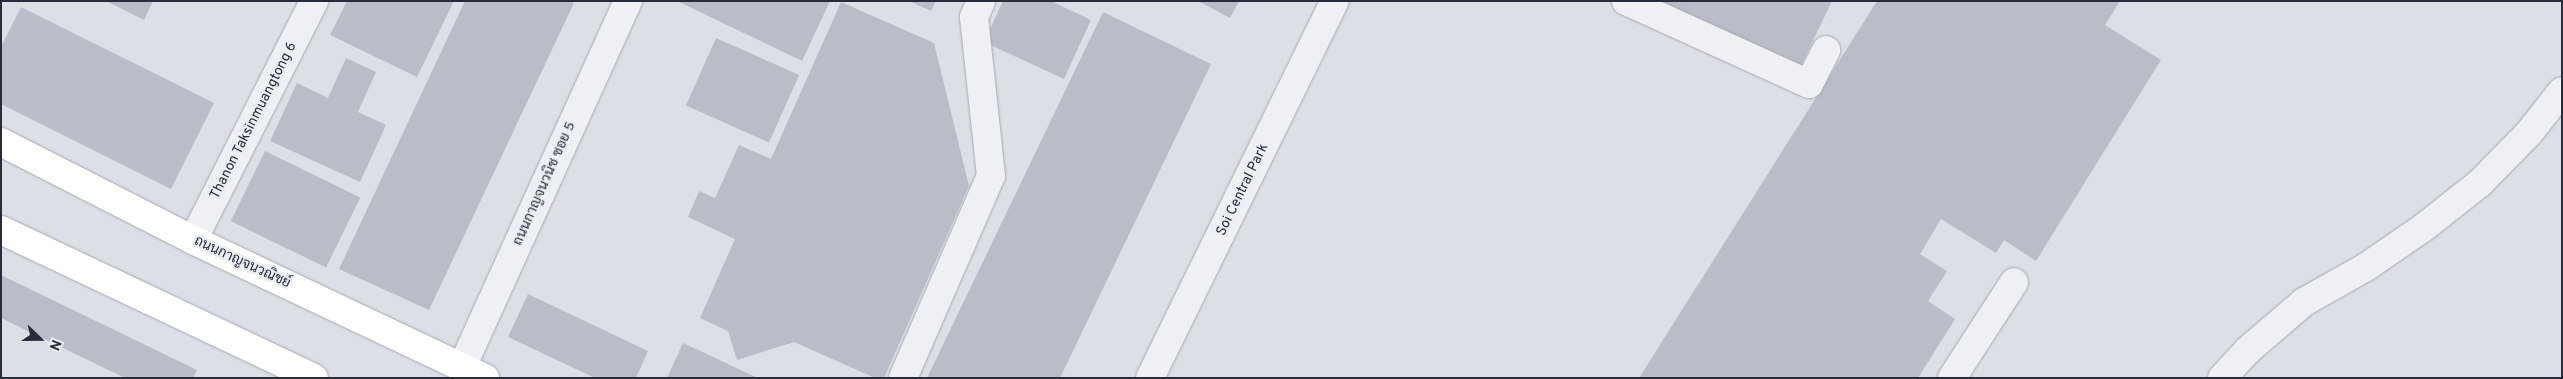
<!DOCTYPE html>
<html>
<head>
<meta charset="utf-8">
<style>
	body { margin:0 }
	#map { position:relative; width:2563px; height:379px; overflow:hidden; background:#dcdfe5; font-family:Overpass,Sarabun,sans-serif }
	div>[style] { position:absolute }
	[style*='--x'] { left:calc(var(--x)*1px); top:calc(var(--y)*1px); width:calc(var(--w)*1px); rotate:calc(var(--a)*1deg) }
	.building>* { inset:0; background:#babdc7; transform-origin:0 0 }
	.roads { filter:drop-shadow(0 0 1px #a6a9b2) drop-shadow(0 0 1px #a6a9b2) }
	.minor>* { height:28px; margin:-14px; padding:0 14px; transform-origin:14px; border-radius:14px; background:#eef0f4 }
	.primary>* { height:28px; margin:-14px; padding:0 14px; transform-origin:14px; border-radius:14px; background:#fff }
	span { translate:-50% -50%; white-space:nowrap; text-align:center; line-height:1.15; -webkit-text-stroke:5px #ebeef3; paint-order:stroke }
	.street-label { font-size:14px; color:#272c3a }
	.frame { position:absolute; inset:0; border:2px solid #272c3a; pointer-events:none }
	.north { position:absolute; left:15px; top:314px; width:50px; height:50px; -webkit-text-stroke:4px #ebeef3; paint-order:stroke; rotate:112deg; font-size:14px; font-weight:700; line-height:20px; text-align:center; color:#272c3a }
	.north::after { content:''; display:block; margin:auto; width:18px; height:22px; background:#272c3a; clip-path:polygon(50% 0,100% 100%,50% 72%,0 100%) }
</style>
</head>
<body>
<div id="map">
	<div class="building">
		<i style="clip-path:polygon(106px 1px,153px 1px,144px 20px)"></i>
		<i style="clip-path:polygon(347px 1px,454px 1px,417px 77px,330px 35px)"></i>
		<i style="clip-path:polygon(465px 1px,569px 1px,574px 3px,429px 310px,339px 269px)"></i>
		<i style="clip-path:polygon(677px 1px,830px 1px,802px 61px)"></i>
		<i style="clip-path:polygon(909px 1px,936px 1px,931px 11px)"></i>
		<i style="clip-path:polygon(1003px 1px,1051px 1px,1091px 20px,1064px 79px,984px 42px)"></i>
		<i style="clip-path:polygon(1198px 1px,1239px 1px,1230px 18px)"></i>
		<i style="clip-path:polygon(1659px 1px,1832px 1px,1800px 68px)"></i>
		<i style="clip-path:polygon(1877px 1px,2120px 1px,2105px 25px,2161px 60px,2036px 261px,2004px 240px,1996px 253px,1941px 219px,1920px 254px,1947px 271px,1928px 301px,1955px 319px,1918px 378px,1639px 378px)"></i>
		<i style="clip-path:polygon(841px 2px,934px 43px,969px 186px,884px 378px,875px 378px,794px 342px,737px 360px,728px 331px,700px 318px,735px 239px,688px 217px,699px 191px,715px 198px,739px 145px,771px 159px)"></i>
		<i style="clip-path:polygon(21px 7px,214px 103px,171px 189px,1px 104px,1px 47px)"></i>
		<i style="clip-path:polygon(1103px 12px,1211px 64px,1060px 378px,927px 378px)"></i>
		<i style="left:716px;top:38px;width:91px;height:74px;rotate:24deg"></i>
		<i style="clip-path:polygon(346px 58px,376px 72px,358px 112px,386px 125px,360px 182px,270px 141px,297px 83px,328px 98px)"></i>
		<i style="left:265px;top:151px;width:106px;height:78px;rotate:26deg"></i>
		<i style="clip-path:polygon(1px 275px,197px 370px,193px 378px,125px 378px,1px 318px)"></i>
		<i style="clip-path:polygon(528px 294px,648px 351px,636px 378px,595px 378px,508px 337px)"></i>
		<i style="clip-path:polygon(683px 343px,758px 378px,667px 378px)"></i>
	</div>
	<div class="roads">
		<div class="minor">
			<i style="--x:1626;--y:1;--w:201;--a:24.4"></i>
			<i style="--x:1809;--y:84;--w:38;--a:-63"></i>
			<i style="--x:193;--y:240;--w:268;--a:-63.1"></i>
			<i style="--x:462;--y:367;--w:402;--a:-65.6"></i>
			<i style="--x:903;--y:378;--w:220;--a:-66.5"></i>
			<i style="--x:991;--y:176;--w:160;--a:-96.1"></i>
			<i style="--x:974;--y:17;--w:17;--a:-66"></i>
			<i style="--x:1150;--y:378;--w:420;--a:-63.9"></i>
			<i style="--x:1952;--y:378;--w:114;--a:-57.1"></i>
			<i style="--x:2222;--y:378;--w:38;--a:-47"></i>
			<i style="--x:2248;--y:350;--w:74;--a:-40.6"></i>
			<i style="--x:2304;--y:302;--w:71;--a:-29.4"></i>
			<i style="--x:2366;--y:267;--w:69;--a:-34.4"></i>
			<i style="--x:2423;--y:228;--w:73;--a:-38.3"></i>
			<i style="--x:2480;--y:183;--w:70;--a:-45.6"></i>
			<i style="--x:2529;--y:133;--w:53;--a:-51.8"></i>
		</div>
		<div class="primary">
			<i style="--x:1;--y:142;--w:216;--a:27"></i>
			<i style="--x:193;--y:240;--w:323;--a:25.3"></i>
			<i style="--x:1;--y:230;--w:346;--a:25.3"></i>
		</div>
	</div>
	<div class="street-label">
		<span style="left:254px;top:121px;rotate:-63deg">Thanon Taksinmuangtong 6</span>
		<span style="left:545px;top:184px;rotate:-66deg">ถนนกาญจนวนิช ซอย 5</span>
		<span style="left:1243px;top:190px;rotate:-64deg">Soi Central Park</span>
		<span style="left:242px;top:263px;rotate:25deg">ถนนกาญจนวณิชย์</span>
	</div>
	<div class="frame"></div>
	<div class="north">N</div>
</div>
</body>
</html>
